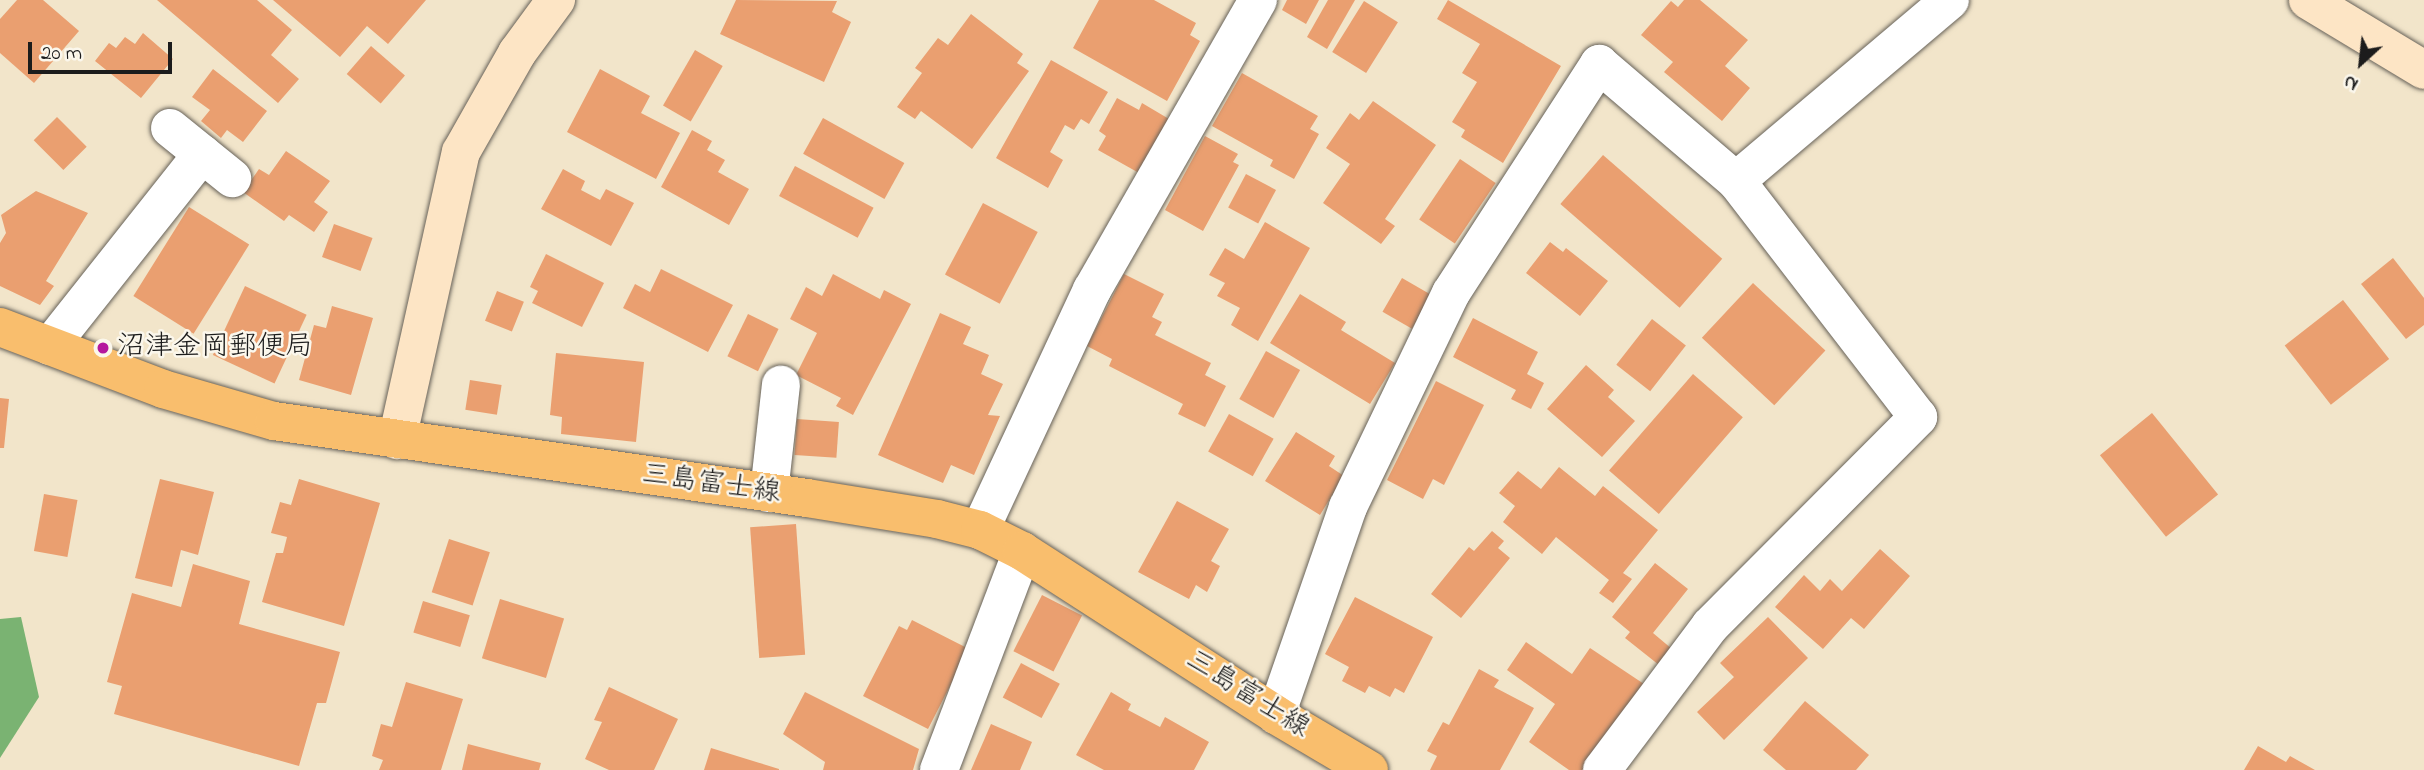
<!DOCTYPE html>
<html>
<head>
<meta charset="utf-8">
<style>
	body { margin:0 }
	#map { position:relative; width:2424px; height:770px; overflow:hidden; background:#f2e5ca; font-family:"Indie Flower","Klee One",sans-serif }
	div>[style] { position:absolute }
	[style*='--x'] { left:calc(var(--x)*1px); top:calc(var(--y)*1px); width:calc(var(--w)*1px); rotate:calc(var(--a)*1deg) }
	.forest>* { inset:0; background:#7ab372 }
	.building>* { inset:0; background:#ea9f70; transform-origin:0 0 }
	.roads { filter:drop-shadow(0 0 2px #676259) drop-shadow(0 0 2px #676259) }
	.street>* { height:38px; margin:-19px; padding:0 19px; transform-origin:19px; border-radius:19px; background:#fff }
	.secondary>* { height:38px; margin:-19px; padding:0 19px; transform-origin:19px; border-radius:19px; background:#fde5c5 }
	.primary>* { height:38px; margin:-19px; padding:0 19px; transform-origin:19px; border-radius:19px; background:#f9be6d }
	.dots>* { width:19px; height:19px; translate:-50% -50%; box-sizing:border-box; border:4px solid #fbf7ec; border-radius:50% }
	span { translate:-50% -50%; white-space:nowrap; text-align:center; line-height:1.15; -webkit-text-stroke:5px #fbf7ec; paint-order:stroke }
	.poi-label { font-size:28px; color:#1c1c1c }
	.left { translate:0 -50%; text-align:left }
	.street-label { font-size:28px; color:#1c1c1c }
	.north { position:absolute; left:2326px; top:28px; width:70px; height:70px; -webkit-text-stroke:5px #fbf7ec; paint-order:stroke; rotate:207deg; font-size:19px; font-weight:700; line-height:28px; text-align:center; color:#1c1c1c }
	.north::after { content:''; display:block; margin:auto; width:24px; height:32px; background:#1c1c1c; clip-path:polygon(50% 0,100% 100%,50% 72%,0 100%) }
	.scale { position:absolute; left:28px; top:42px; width:144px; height:32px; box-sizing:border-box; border:4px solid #1c1c1c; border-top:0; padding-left:9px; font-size:21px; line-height:24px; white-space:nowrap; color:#1c1c1c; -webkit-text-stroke:5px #fbf7ec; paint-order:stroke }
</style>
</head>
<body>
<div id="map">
	<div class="forest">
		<i style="clip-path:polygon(21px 617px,39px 697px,0 758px,0 619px)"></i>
	</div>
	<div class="building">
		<i style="clip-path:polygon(17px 0,43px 0,79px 31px,34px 83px,0 53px,0 19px)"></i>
		<i style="clip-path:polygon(157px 0,257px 0,292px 30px,271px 55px,299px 79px,278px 103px)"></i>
		<i style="clip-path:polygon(273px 0,426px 0,388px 44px,367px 26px,340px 57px)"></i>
		<i style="clip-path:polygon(736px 0,837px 1px,832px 12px,851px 22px,824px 82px,720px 34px)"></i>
		<i style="clip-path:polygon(1099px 0,1154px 0,1196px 23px,1190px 35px,1200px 41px,1167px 101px,1073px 48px)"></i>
		<i style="clip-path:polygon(1287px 0,1319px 0,1306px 24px,1282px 10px)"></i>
		<i style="clip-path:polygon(1328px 0,1355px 0,1327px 49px,1307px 37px)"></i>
		<i style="clip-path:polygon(1448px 0,1561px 66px,1503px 163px,1461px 137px,1465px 130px,1452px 122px,1477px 82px,1462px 73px,1480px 44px,1437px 19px)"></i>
		<i style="clip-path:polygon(1684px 0,1700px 0,1748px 40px,1725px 66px,1750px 88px,1722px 121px,1664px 72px,1673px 62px,1641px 35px,1671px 1px,1678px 7px)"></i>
		<i style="left:1364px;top:1px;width:40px;height:60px;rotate:32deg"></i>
		<i style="clip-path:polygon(971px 14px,1023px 54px,1017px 63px,1029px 71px,972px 149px,921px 111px,915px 119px,897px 107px,922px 73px,915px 68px,938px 38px,948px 45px)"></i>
		<i style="clip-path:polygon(143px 33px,173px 59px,141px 98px,95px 61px,109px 43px,116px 48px,125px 37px,135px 44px)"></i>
		<i style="left:371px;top:46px;width:45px;height:37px;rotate:41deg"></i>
		<i style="left:695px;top:50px;width:32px;height:64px;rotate:30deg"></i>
		<i style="clip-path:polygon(1051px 60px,1108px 92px,1089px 124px,1081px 119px,1074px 130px,1065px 125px,1050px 152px,1063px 160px,1048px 188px,996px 158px)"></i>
		<i style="clip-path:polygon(213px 69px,267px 111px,243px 142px,227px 130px,221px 138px,201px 121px,210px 110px,192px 97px)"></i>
		<i style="clip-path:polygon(600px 69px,650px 96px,641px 113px,680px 133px,656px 179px,567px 132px)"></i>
		<i style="clip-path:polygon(1242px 73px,1318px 116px,1310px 129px,1319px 134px,1294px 179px,1270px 166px,1273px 160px,1212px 126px)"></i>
		<i style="clip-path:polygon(1117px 98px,1139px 110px,1142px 103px,1169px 119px,1139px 173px,1098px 150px,1106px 136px,1099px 131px)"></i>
		<i style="clip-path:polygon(1373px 101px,1436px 145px,1385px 219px,1395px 226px,1381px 244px,1323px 203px,1350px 164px,1326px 148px,1350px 113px,1359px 120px)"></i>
		<i style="left:57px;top:117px;width:42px;height:33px;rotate:45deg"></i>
		<i style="left:823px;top:118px;width:93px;height:41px;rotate:29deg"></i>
		<i style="clip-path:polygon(692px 130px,712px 141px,707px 150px,725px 160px,718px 172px,749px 189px,729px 225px,661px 187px)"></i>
		<i style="clip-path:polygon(1205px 136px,1238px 154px,1233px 162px,1239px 165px,1203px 231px,1165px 210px)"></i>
		<i style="clip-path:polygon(286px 151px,330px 181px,314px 202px,328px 212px,314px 232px,289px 215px,284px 221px,243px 192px,259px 169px,269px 175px)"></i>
		<i style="left:1603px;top:155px;width:158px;height:65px;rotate:41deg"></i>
		<i style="left:1460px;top:159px;width:43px;height:73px;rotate:34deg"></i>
		<i style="left:795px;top:166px;width:89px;height:34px;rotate:28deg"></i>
		<i style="clip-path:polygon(563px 169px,585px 181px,581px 190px,600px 200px,606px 189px,634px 203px,611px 246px,541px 209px)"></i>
		<i style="left:1246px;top:174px;width:34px;height:38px;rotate:28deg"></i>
		<i style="clip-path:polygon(36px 191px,88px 213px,46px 281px,54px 286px,40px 305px,0 286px,0 243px,6px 233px,1px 215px)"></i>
		<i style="left:983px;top:203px;width:62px;height:81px;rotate:28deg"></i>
		<i style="left:189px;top:207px;width:71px;height:105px;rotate:32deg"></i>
		<i style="clip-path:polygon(1265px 222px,1310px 248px,1258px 341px,1231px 325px,1240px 308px,1217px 296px,1225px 283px,1209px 275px,1225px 248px,1244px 259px)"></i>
		<i style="left:334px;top:224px;width:41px;height:35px;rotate:20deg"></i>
		<i style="clip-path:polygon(1550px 242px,1563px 252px,1566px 248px,1608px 281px,1580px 316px,1526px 273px)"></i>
		<i style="clip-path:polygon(546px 254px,604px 283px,582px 327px,532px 303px,538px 291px,530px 287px)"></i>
		<i style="clip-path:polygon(2393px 258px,2424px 298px,2424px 325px,2406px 339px,2361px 284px)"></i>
		<i style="clip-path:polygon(661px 269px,733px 305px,708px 352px,623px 308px,635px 284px,650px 292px)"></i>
		<i style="clip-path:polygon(833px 274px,880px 299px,884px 290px,911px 304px,853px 415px,836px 406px,841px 398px,796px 375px,817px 333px,790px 319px,806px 287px,822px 296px)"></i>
		<i style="clip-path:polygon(1124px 274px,1164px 294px,1152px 317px,1162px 322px,1155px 335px,1211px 363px,1205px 375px,1226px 386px,1205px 427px,1178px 414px,1183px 404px,1109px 366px,1112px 359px,1087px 346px)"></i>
		<i style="left:1402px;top:278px;width:34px;height:39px;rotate:30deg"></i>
		<i style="left:1753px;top:283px;width:99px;height:75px;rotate:43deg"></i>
		<i style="left:245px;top:286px;width:68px;height:76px;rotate:25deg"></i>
		<i style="left:497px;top:291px;width:29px;height:32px;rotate:22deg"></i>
		<i style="clip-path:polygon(1300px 294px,1346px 322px,1341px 330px,1395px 363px,1370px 404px,1270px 343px)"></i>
		<i style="left:2343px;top:300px;width:75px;height:74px;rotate:52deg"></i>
		<i style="clip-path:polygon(332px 306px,373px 318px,351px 395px,299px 380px,314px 325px,326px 328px)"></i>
		<i style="clip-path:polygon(940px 313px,971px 327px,963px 344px,989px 355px,981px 374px,1003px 384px,988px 415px,1000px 416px,974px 475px,951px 465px,943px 483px,878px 455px)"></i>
		<i style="left:748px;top:314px;width:34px;height:47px;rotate:26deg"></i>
		<i style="clip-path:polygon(1473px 318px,1538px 352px,1527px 374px,1544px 383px,1531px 409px,1511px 399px,1516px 390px,1453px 357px)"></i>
		<i style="left:1652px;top:319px;width:43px;height:58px;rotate:38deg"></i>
		<i style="left:1266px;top:351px;width:39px;height:55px;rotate:29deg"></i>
		<i style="clip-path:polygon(556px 353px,644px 362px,636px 442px,561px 434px,562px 417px,550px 415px)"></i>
		<i style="clip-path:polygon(1586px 365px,1614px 390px,1608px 397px,1635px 421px,1602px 457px,1547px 409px)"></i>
		<i style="left:1693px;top:374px;width:66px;height:128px;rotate:41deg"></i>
		<i style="left:470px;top:380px;width:32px;height:30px;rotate:9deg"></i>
		<i style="clip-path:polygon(1436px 381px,1484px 405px,1444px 485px,1433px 479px,1423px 499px,1387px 480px)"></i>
		<i style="clip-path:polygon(0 398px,9px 399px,4px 448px,0 448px)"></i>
		<i style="left:2152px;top:413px;width:105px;height:67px;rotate:51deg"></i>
		<i style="left:1229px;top:414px;width:51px;height:43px;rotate:29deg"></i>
		<i style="left:797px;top:419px;width:42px;height:36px;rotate:4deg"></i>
		<i style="clip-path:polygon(1296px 432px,1335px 456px,1329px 466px,1344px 476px,1320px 515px,1265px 481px)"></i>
		<i style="clip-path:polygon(1559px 467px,1595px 496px,1603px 486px,1658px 530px,1623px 573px,1632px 579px,1613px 603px,1599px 593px,1609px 580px,1556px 537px,1542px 554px,1503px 522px,1515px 506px,1499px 493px,1518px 471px,1541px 489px)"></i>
		<i style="clip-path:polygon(160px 479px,214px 492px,198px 555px,181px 550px,172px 587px,135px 578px)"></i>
		<i style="clip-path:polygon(299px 479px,380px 503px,344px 626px,262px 602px,276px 553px,283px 553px,287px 537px,271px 533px,280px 502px,291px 505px)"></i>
		<i style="left:44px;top:494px;width:34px;height:58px;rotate:10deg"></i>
		<i style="clip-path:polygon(1177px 501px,1229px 529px,1211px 561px,1220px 566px,1207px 592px,1196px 585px,1189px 599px,1138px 572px)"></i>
		<i style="left:796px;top:524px;width:131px;height:46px;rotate:86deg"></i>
		<i style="clip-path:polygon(1492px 531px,1504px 541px,1498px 548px,1510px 558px,1461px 618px,1431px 594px,1469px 547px,1474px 551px)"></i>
		<i style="left:449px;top:539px;width:43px;height:56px;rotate:18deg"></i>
		<i style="clip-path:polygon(1880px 549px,1910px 576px,1864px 629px,1851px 618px,1823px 649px,1775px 607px,1804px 575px,1820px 591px,1830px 579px,1842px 591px)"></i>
		<i style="clip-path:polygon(1655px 563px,1688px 589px,1653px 633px,1672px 649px,1659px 665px,1625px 638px,1630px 632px,1612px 617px)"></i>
		<i style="clip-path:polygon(193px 564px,250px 581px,239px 624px,340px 652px,326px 703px,317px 703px,299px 766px,114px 714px,122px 686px,107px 682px,132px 593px,181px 607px)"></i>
		<i style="left:1042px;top:595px;width:45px;height:63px;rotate:27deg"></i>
		<i style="clip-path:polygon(1355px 597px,1433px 637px,1404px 693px,1395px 688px,1390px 697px,1369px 686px,1365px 693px,1342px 681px,1349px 667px,1325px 654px)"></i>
		<i style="left:500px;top:599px;width:67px;height:62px;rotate:17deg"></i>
		<i style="left:423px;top:601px;width:49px;height:33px;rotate:17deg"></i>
		<i style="clip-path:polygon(1768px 617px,1808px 658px,1724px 740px,1697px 712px,1734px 677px,1720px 663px)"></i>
		<i style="clip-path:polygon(912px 620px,969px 649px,928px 729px,863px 696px,899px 626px,907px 630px)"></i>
		<i style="clip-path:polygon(1526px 642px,1572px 674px,1590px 648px,1644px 684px,1585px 770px,1569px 770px,1529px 742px,1555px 704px,1507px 670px)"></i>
		<i style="left:1021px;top:663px;width:44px;height:39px;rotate:28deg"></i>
		<i style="clip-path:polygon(1479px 669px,1499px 680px,1494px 687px,1534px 708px,1500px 770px,1430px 770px,1437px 756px,1427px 751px,1443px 722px,1449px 725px)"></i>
		<i style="clip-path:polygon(406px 682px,463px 699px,441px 770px,379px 770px,383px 760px,372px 756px,381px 724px,392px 727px)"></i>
		<i style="clip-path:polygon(609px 687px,678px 719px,654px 770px,609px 770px,585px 759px,602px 722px,594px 720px)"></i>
		<i style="clip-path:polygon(805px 692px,919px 749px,913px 770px,823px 770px,825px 762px,783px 734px)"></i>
		<i style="clip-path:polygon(1111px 692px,1131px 704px,1128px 710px,1160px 727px,1165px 717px,1209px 742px,1194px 770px,1104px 770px,1076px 755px)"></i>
		<i style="clip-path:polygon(1805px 701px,1869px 755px,1856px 770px,1786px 770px,1763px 750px)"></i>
		<i style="clip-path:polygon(991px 724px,1032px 742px,1020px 770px,971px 770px)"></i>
		<i style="clip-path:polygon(468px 744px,541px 763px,539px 770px,462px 770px)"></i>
		<i style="clip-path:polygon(2258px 746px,2286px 762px,2290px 756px,2315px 770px,2244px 770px)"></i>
		<i style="clip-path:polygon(711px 748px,779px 769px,779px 770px,704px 770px)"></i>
	</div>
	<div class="roads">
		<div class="street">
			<i style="--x:170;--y:128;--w:80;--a:38.9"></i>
			<i style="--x:50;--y:346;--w:245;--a:-51.6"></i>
			<i style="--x:769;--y:493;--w:109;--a:-83.7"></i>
			<i style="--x:980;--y:530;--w:265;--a:-65"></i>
			<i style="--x:1092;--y:290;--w:334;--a:-60.2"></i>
			<i style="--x:1276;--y:715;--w:220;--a:-70.9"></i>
			<i style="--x:1348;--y:507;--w:237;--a:-64.3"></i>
			<i style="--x:1451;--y:293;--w:273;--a:-57.1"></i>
			<i style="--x:1599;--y:64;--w:180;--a:40.5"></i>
			<i style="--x:1736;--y:181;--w:280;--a:-40.2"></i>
			<i style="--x:939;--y:770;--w:234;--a:-69.2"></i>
			<i style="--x:1602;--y:770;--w:180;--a:-53.1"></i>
			<i style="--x:1710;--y:626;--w:295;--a:-45.1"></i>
			<i style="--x:1918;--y:417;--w:298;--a:-127.6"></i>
		</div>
		<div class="secondary">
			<i style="--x:2308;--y:0;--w:135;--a:31.1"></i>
			<i style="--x:397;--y:440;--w:295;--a:-77.5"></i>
			<i style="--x:461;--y:152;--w:114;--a:-60.5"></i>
			<i style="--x:517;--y:53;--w:66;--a:-53.7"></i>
		</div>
		<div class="primary">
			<i style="--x:0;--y:327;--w:174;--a:20.8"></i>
			<i style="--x:163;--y:389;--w:116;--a:16.1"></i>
			<i style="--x:274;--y:421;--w:539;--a:8.22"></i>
			<i style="--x:807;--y:498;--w:132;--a:9.2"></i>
			<i style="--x:937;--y:519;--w:44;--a:14.3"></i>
			<i style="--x:980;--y:530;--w:47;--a:26.6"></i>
			<i style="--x:1022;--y:551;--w:302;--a:32.8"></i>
			<i style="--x:1276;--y:715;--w:108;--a:30.6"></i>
		</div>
	</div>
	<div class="dots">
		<i style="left:103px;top:348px;background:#b5179e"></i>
	</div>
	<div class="poi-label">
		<span class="left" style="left:117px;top:348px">沼津金岡郵便局</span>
	</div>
	<div class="street-label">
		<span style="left:711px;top:485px;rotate:8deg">三島富士線</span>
		<span style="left:1247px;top:695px;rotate:32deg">三島富士線</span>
	</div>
	<div class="north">N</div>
	<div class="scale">20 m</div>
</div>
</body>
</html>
